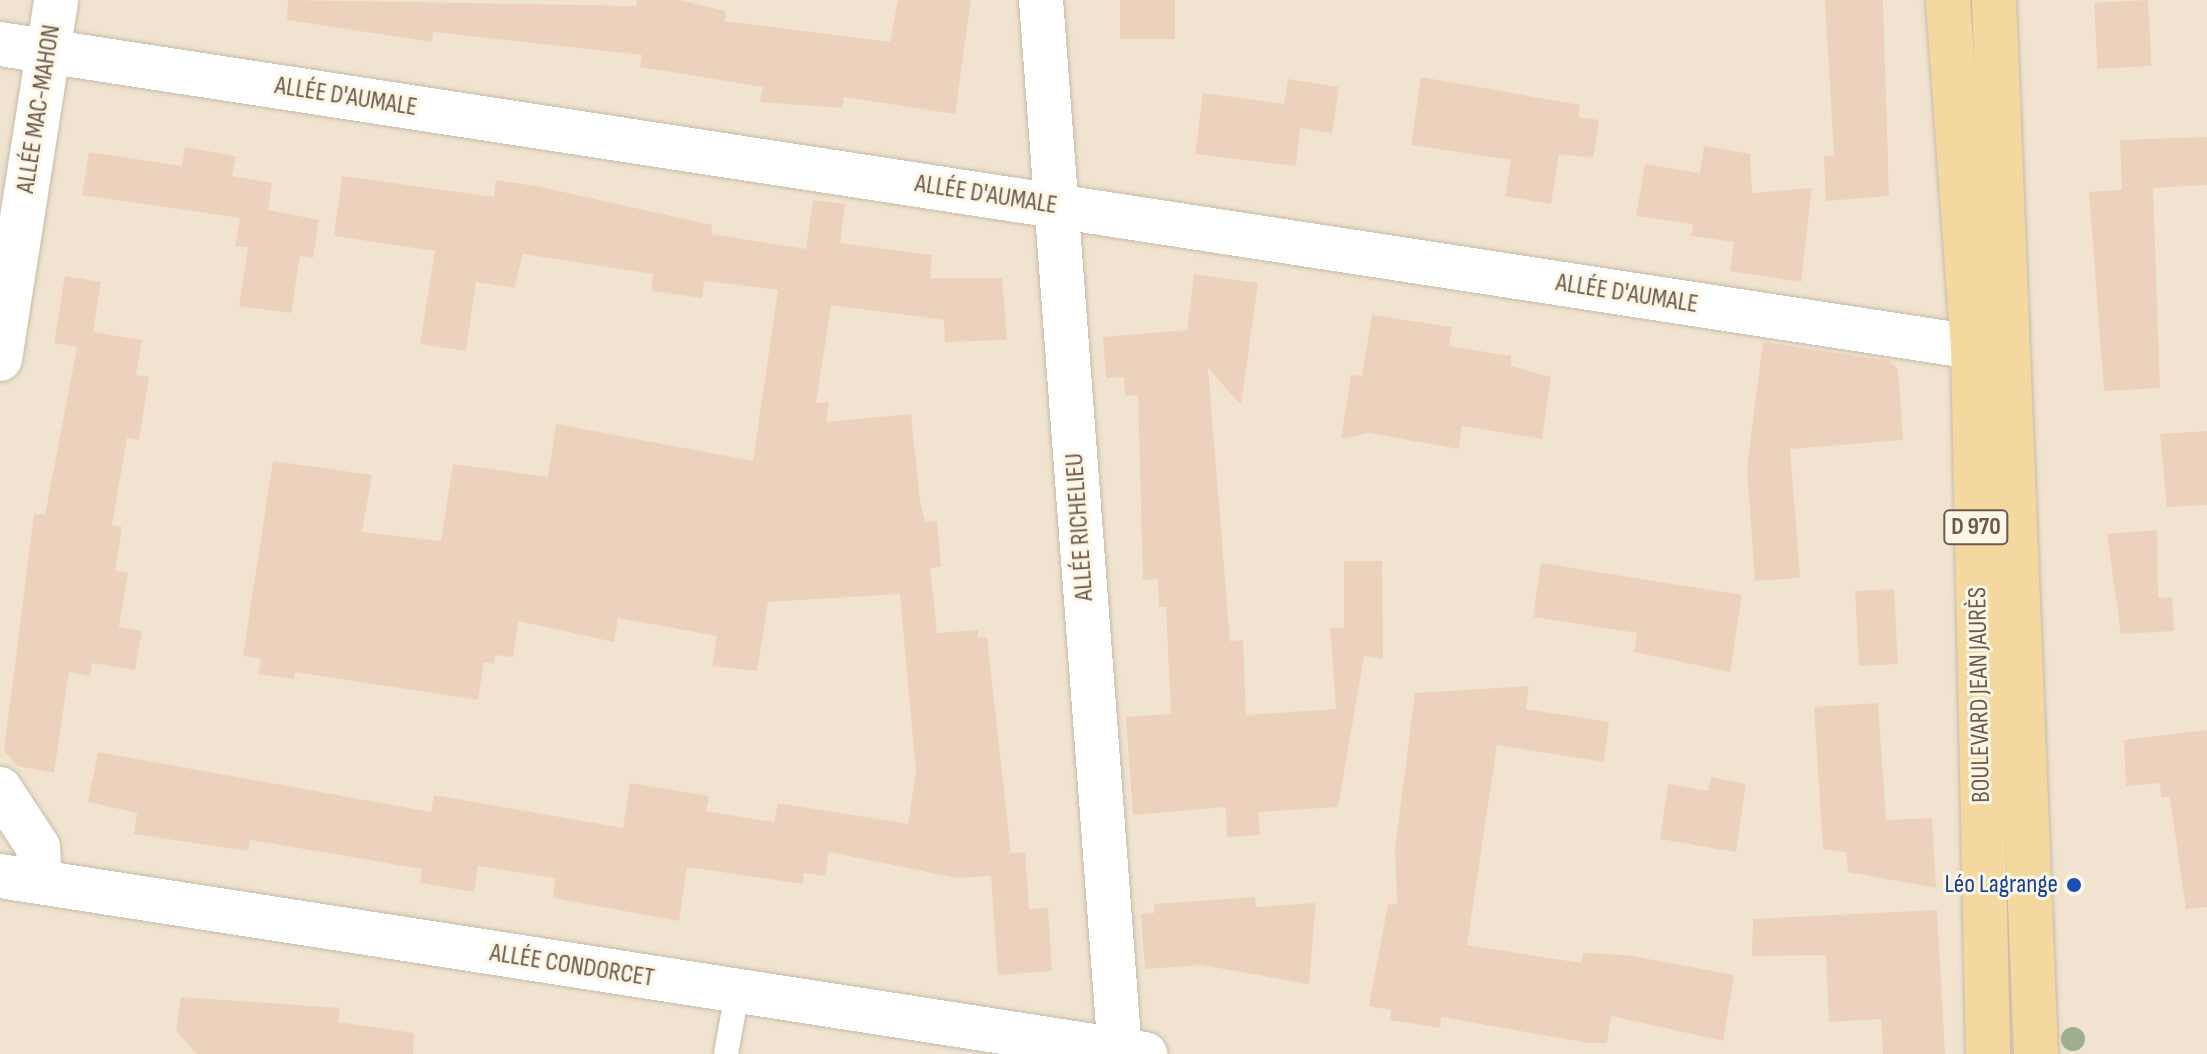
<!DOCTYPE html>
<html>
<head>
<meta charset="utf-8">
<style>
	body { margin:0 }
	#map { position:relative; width:2207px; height:1054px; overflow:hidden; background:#f9f2e2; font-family:"Sofia Sans Condensed",sans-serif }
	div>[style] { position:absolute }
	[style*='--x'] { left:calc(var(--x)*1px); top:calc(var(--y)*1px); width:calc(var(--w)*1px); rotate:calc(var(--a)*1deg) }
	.residential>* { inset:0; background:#f0e4d1; transform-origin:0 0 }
	.building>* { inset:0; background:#ecd2bc; transform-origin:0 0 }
	.roads { filter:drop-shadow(0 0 2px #c9baaa) drop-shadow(0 0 2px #c9baaa) }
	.lane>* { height:24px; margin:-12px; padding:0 12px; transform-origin:12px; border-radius:12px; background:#fff }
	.street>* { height:44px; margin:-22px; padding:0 22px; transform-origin:22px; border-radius:22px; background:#fff }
	.primary>* { height:44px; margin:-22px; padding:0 22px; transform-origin:22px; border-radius:22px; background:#f3d9a0 }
	.trees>* { width:24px; height:24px; margin:-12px; border-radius:50%; background:#9eaf8d }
	.dots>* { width:22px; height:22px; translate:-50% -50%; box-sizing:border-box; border:4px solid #fdf6e7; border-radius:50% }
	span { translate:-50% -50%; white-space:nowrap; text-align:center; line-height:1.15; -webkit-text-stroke:6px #fdf6e7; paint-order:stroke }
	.shield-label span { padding:2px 6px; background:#fdf6e7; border:2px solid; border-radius:6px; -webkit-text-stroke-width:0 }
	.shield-label { font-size:24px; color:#6e5a4b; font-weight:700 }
	.street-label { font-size:26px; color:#6e5a4b }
	.transit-label { font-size:26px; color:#164399 }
	.right { translate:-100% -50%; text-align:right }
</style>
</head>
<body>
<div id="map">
	<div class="residential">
		<i style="left:0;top:0;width:2207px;height:1054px"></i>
	</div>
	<div class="building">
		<i style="clip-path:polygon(288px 0,636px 6px,637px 0,679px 0,726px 11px,725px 21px,890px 42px,898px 0,971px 0,955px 114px,844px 97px,842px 108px,760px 102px,763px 87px,640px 67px,642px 55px,433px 32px,432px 42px,287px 20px)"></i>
		<i style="left:1120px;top:0;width:55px;height:39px"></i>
		<i style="clip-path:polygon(1825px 0,1883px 0,1889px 196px,1826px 201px,1824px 156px,1834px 156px)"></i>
		<i style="left:2148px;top:0;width:66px;height:54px;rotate:87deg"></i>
		<i style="clip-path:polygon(1421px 77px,1580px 105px,1578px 117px,1599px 120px,1593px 158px,1559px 154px,1551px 204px,1505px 196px,1511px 160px,1411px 145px)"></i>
		<i style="clip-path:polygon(1288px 79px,1339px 87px,1332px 133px,1300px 128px,1296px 166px,1195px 154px,1203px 93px,1284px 104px)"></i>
		<i style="clip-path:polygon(2207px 137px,2207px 185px,2153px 188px,2160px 388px,2104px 391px,2089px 192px,2132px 189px,2122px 190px,2120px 140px)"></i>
		<i style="clip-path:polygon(1704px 146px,1750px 154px,1752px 193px,1812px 188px,1801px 282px,1730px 271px,1734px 242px,1691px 236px,1693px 224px,1636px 216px,1645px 164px,1700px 173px)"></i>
		<i style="clip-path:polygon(185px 147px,236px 156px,232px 176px,272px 183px,268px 210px,319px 220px,313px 258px,300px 256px,291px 313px,239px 306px,248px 247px,235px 246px,240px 218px,82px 195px,89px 152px,182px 166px)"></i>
		<i style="clip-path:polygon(342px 176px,494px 197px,496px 180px,541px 187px,712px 225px,711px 234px,806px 249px,813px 200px,845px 204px,840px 243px,932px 255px,930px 278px,1002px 278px,1007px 340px,945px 342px,944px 320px,831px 305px,816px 403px,829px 402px,826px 422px,911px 414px,920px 501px,925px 522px,937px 521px,941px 567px,930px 568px,937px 633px,978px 630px,978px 638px,987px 637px,1011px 853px,1025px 852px,1029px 909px,1048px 908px,1052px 971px,998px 975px,991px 876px,957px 878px,829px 852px,825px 876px,804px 873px,803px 884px,687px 867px,679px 921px,553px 898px,555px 878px,478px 866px,474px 892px,420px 883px,422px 869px,346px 856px,250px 840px,248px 851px,134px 834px,137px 813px,88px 802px,98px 752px,431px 812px,434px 795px,623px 828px,630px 783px,709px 796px,706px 811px,774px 822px,778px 803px,908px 824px,916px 772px,900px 594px,768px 602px,757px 671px,712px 666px,717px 636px,618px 618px,614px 642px,518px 621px,513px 657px,495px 655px,494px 664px,484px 662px,478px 700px,295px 672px,294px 679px,258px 674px,261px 659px,243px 656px,273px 461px,372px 475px,362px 532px,441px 541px,453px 464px,548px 477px,556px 424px,753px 461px,778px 290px,704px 281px,702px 298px,651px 291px,653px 274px,523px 254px,514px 288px,476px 282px,466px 351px,420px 344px,435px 251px,334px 236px)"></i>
		<i style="clip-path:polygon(1194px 274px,1258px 283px,1241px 405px,1208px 368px,1230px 641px,1243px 640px,1246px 715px,1336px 709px,1330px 628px,1344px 628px,1344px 561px,1382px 561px,1383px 659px,1364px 656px,1338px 807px,1258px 812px,1260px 835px,1227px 837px,1226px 807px,1133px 815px,1126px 717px,1171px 714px,1166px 607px,1159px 607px,1158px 579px,1143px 580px,1138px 395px,1125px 396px,1124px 377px,1106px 378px,1103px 337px,1187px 330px)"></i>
		<i style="clip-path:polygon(65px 276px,101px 282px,93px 332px,142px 340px,136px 375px,149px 377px,139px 440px,127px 438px,112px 525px,122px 527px,115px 571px,128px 572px,119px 627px,142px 631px,135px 670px,92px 663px,90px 676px,69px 672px,54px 773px,18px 766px,4px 751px,34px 514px,45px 515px,77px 347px,54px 343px)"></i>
		<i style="clip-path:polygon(1372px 315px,1452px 327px,1449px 346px,1511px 356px,1511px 366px,1551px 377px,1542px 439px,1462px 426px,1459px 449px,1369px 433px,1341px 439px,1351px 375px,1362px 376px)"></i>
		<i style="clip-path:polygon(1763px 342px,1889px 361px,1898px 369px,1903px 440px,1790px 449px,1800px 578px,1755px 581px,1747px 468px)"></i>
		<i style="clip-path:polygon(2207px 431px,2207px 505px,2167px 507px,2160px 434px)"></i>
		<i style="clip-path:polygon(2157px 530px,2158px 598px,2172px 597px,2174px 631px,2121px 634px,2107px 534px)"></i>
		<i style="clip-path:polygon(1541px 563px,1742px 595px,1730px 672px,1634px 652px,1637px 633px,1533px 617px)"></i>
		<i style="left:1894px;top:589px;width:75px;height:39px;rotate:87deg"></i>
		<i style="clip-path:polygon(1529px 686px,1526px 709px,1609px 722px,1604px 762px,1497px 745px,1467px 945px,1581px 963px,1583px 953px,1627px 955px,1734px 975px,1723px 1041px,1611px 1016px,1607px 1043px,1588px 1043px,1441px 1017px,1440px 1028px,1390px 1020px,1391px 1010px,1369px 1006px,1388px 904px,1397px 904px,1395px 849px,1415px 693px)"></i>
		<i style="clip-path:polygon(1878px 703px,1886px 820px,1932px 818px,1936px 888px,1848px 872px,1846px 852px,1823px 849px,1814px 707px)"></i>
		<i style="clip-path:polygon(2207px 730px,2207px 907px,2186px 909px,2170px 797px,2161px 797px,2160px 783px,2126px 786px,2124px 740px)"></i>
		<i style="clip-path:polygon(1711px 777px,1746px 784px,1736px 852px,1660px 839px,1668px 784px,1708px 791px)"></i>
		<i style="clip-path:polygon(1255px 897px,1256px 907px,1316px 903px,1309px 984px,1201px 965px,1145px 969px,1141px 914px,1154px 913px,1154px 904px)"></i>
		<i style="clip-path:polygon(1937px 910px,1945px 1054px,1883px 1054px,1881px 1019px,1829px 1022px,1826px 955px,1752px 956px,1753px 919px)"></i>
		<i style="clip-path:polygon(181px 997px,340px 1008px,338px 1022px,414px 1033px,413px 1054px,197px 1054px,176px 1031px)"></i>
	</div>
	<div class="roads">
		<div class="lane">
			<i style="--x:726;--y:1054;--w:63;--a:-79.9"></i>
		</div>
		<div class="street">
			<i style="--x:1041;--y:0;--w:1057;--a:85.71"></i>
			<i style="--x:0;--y:44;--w:1996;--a:8.73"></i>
			<i style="--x:0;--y:359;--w:363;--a:-81.1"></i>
			<i style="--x:0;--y:789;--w:69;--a:56.8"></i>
			<i style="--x:38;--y:847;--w:35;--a:87"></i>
			<i style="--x:0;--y:876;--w:1159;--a:8.84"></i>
		</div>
		<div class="primary">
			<i style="--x:1948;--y:0;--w:348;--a:85.9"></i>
			<i style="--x:1973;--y:347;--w:707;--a:88.78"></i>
			<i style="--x:1994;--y:0;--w:1055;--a:87.72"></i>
		</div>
	</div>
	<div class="trees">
		<i style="left:2073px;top:1039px"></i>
	</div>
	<div class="dots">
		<i style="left:2074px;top:885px;background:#1a4fb4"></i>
	</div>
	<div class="shield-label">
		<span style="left:1976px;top:527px">D 970</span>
	</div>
	<div class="street-label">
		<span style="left:346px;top:97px;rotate:9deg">ALLÉE D'AUMALE</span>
		<span style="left:39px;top:109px;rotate:-81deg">ALLÉE MAC-MAHON</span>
		<span style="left:986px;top:195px;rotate:9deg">ALLÉE D'AUMALE</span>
		<span style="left:1627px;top:294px;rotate:9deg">ALLÉE D'AUMALE</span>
		<span style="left:1080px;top:527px;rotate:-94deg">ALLÉE RICHELIEU</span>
		<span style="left:1980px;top:695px;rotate:-91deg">BOULEVARD JEAN JAURÈS</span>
		<span style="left:572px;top:966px;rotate:9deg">ALLÉE CONDORCET</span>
	</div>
	<div class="transit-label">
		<span class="right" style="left:2058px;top:885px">Léo Lagrange</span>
	</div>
</div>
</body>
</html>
